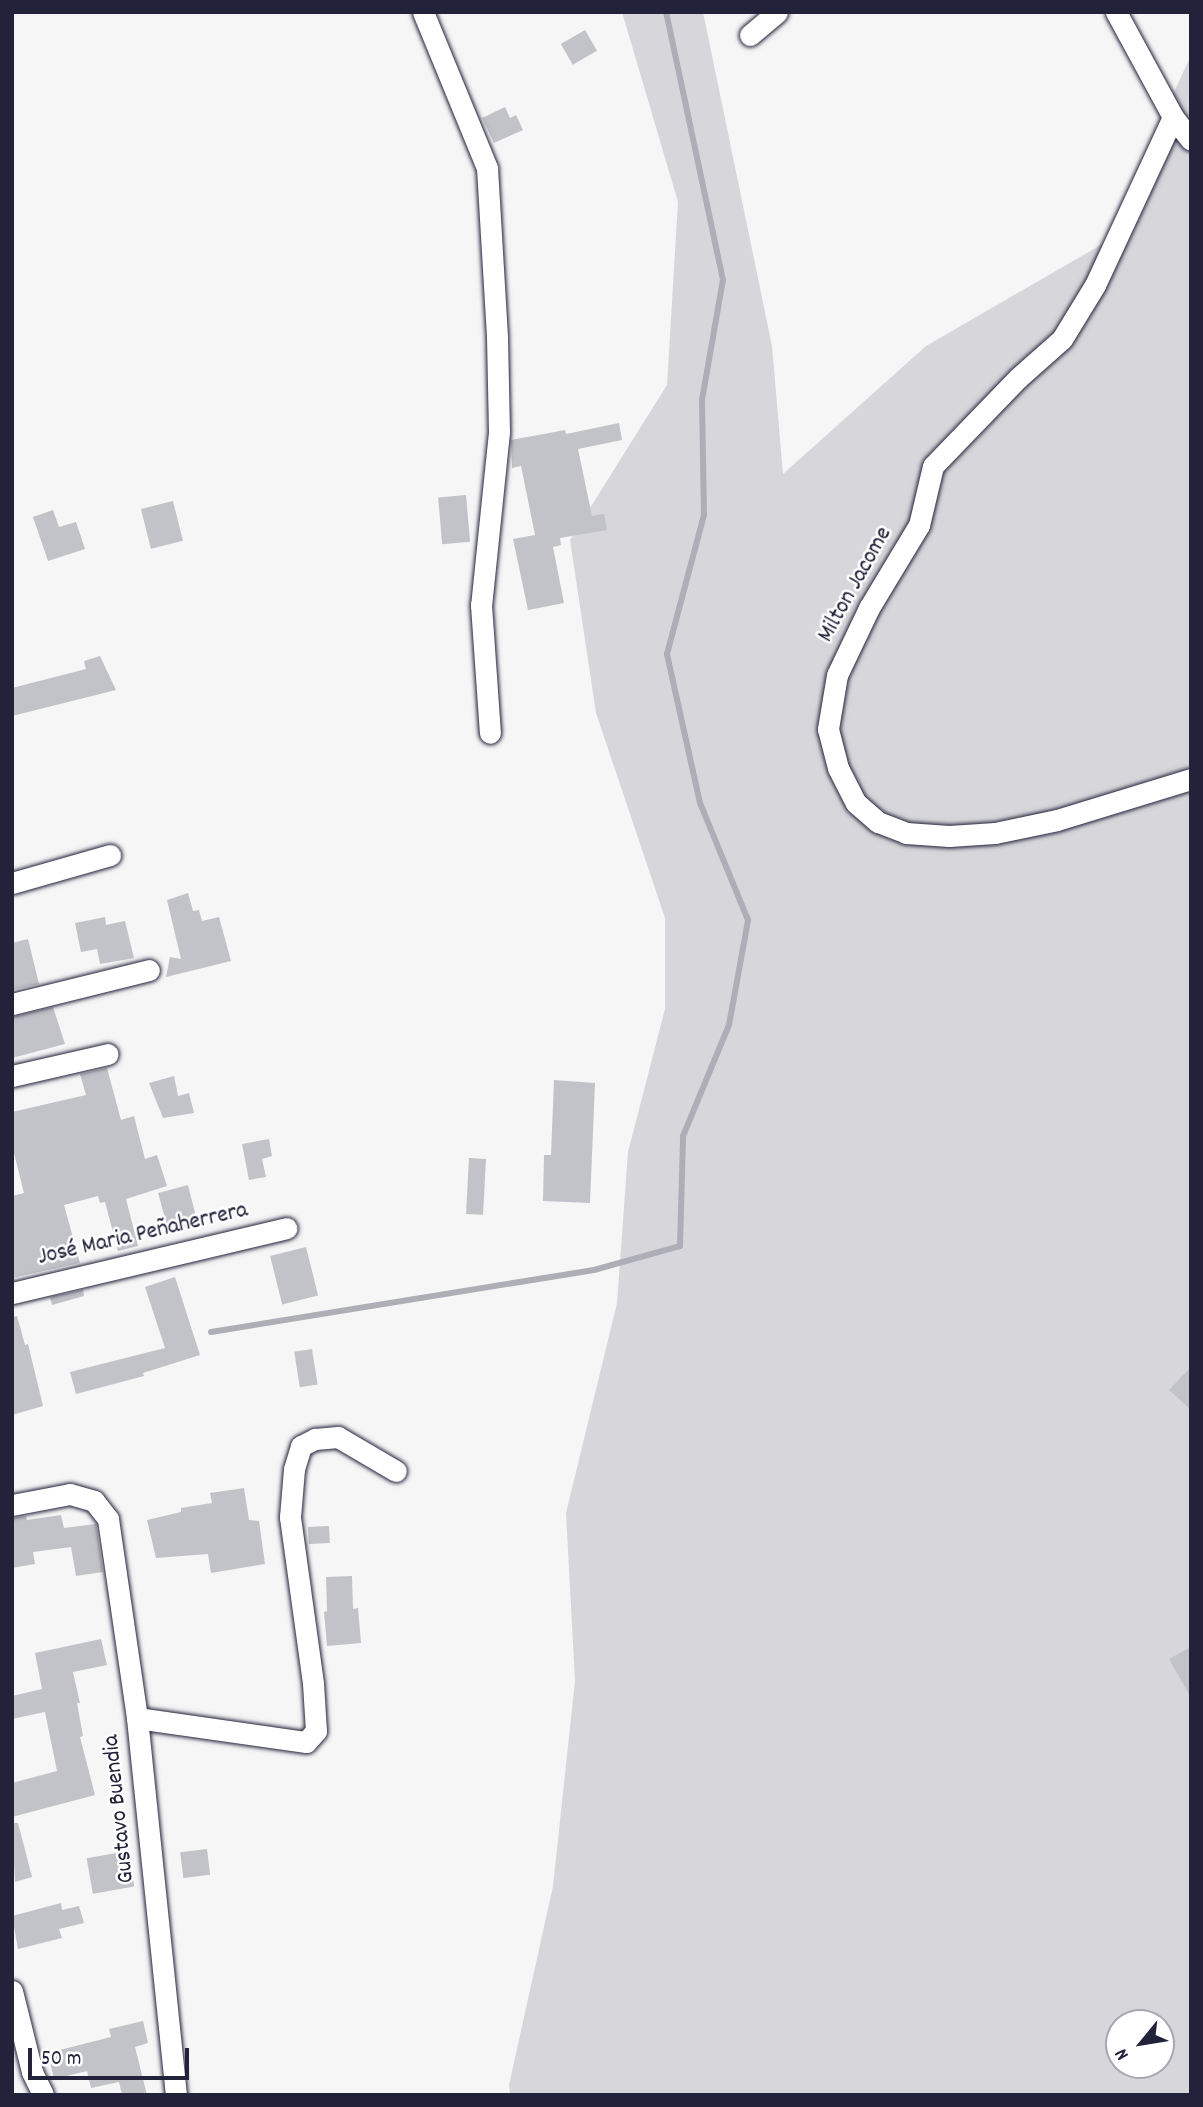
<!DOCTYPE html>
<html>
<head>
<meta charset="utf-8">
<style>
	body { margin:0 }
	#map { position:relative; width:1203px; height:2107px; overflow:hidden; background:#f6f6f7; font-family:Dekko,sans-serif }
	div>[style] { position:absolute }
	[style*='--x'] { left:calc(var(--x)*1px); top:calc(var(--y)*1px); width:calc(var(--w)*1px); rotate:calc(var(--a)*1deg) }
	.green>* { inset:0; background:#d7d7db }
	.stream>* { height:6px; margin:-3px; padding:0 3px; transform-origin:3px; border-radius:3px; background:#aeaeb7 }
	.building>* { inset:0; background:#c2c2c9; transform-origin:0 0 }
	.roads { filter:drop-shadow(0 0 2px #22223b) drop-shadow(0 0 2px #22223b) }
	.minor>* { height:21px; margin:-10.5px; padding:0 10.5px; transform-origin:10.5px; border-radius:10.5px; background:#fff }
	span { translate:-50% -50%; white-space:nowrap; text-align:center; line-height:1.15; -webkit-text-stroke:5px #fff; paint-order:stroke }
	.street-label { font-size:24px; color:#22223b }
	.frame { position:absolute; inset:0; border:14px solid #22223b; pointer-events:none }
	.north { position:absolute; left:1105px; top:2009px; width:70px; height:70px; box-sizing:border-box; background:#fff; border:2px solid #a7a7b1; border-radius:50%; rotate:240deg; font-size:19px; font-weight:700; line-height:28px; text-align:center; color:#22223b }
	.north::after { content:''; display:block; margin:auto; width:24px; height:32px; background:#22223b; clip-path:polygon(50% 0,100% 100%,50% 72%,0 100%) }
	.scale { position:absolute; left:28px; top:2048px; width:161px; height:32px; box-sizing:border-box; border:4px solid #22223b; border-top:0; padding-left:9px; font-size:21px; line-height:24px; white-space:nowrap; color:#22223b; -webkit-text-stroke:5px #fff; paint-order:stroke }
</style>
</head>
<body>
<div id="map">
	<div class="green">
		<i style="clip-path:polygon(evenodd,622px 12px,703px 12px,772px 346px,783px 474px,926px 346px,1106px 242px,1191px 55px,1191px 2095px,510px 2095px,509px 2085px,553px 1886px,575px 1681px,566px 1513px,617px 1303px,628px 1152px,665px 1009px,665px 918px,596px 713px,570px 540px,667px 385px,678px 202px,622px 12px,1119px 2023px,1161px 2023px,1161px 2065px,1119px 2065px,1119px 2023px)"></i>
	</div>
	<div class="stream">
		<i style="--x:211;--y:1332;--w:388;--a:-9.2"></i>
		<i style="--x:594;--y:1270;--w:89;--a:-15.6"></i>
		<i style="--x:680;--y:1246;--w:110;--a:-88.4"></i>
		<i style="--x:683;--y:1136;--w:120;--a:-67.5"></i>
		<i style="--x:729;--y:1025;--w:107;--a:-79.7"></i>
		<i style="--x:748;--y:920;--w:126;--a:-112.3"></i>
		<i style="--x:700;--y:803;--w:153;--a:-102.5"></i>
		<i style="--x:667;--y:654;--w:144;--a:-75.1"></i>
		<i style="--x:704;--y:515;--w:115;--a:-91"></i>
		<i style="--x:702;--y:400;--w:122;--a:-80.1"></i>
		<i style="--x:723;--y:280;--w:274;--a:-102"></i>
	</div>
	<div class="building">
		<i style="left:585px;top:30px;width:24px;height:28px;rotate:60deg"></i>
		<i style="clip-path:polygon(505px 107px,510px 118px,516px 115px,523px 130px,494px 143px,482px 118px)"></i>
		<i style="clip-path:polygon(619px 423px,622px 440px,578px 449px,592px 516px,604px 514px,607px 530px,560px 538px,561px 545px,553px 547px,564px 603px,528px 610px,513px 539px,535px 535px,521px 466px,512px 468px,511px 440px,565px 430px,566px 434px)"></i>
		<i style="left:466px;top:495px;width:47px;height:28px;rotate:85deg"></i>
		<i style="left:173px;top:501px;width:41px;height:33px;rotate:76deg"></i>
		<i style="clip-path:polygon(53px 510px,59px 527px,76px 522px,85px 549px,48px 561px,33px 517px)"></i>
		<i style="clip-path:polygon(100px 656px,116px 690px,12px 716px,12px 688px,86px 669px,84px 661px)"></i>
		<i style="clip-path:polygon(188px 893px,193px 911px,199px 910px,202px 921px,219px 917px,231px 961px,166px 977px,170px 957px,181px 959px,167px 900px)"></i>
		<i style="clip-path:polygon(105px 917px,106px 925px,125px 921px,134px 958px,100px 964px,97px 949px,81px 952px,75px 923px)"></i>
		<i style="clip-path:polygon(28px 939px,39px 984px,12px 990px,12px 943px)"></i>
		<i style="clip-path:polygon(53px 1007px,65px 1044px,12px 1058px,12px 1017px)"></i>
		<i style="clip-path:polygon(107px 1068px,121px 1120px,134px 1116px,145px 1159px,157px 1155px,167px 1186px,126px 1199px,138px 1246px,118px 1251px,105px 1202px,100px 1203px,98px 1196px,64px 1205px,80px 1263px,12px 1278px,12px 1196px,24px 1193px,12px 1145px,12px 1112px,86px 1095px,80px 1074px)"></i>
		<i style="clip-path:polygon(174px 1076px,178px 1096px,189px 1093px,194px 1113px,163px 1118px,149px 1083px)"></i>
		<i style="clip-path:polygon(554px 1080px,595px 1083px,590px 1203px,543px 1201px,544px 1155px,551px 1155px)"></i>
		<i style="clip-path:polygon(269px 1139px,272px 1156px,262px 1159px,266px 1177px,249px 1180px,242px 1144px)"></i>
		<i style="left:469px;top:1158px;width:17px;height:56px;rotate:3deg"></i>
		<i style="clip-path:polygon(188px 1185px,198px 1225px,182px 1229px,181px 1225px,168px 1229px,158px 1193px)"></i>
		<i style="left:306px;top:1247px;width:50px;height:37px;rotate:76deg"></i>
		<i style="clip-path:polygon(175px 1277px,200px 1355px,143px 1373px,144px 1376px,76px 1394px,70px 1372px,165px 1348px,145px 1287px)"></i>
		<i style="clip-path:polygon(83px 1290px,84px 1296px,52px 1305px,50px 1297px)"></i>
		<i style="clip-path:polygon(17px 1316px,25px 1345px,28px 1344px,43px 1406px,12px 1415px,12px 1317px)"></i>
		<i style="left:312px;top:1349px;width:36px;height:18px;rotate:81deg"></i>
		<i style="clip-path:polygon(1191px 1367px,1191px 1410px,1169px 1390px)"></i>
		<i style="clip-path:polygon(244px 1488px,249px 1520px,259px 1521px,265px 1564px,211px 1573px,208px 1554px,156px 1558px,147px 1520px,181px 1512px,181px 1508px,212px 1503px,210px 1493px)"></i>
		<i style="clip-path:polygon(61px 1515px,64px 1528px,96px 1524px,103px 1572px,76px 1576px,71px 1547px,33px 1552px,35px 1564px,12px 1568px,12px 1518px,26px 1516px,27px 1520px)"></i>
		<i style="left:329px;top:1526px;width:17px;height:21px;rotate:87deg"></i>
		<i style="clip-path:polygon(352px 1576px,353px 1609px,358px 1608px,361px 1643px,327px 1646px,324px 1612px,327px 1611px,326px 1577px)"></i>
		<i style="clip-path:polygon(101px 1639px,107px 1665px,73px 1672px,80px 1703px,77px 1703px,83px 1736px,80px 1737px,95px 1795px,12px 1817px,12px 1783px,57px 1771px,45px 1712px,12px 1719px,12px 1696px,42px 1689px,35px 1653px)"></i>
		<i style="clip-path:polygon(1191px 1647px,1191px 1698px,1169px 1659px)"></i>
		<i style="clip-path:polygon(12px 1823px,18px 1823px,32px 1877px,15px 1882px)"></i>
		<i style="left:207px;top:1849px;width:26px;height:27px;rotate:83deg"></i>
		<i style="left:128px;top:1851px;width:36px;height:42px;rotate:80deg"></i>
		<i style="clip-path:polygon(61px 1903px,62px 1910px,79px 1906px,84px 1923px,59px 1929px,62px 1938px,18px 1949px,12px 1916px)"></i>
		<i style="clip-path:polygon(143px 2021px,148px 2043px,135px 2047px,147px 2095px,122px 2095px,119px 2082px,91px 2088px,87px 2071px,54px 2079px,48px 2053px,111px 2037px,109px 2029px)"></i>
	</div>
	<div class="roads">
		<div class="minor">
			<i style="--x:423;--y:12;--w:169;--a:67.7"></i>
			<i style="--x:487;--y:168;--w:169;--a:86.6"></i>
			<i style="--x:497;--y:337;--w:95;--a:88.8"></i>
			<i style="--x:499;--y:432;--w:174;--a:95.9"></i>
			<i style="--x:481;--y:605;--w:128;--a:86"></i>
			<i style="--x:1116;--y:12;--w:119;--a:61.5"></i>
			<i style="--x:1173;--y:117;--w:29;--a:52"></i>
			<i style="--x:750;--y:35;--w:35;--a:-40"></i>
			<i style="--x:1173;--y:117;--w:185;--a:114.9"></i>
			<i style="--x:1095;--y:285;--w:63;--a:121.4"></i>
			<i style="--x:1062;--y:339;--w:59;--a:138.4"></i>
			<i style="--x:1018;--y:378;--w:122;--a:134"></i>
			<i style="--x:933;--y:466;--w:61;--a:103.3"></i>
			<i style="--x:919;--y:525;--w:97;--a:121.1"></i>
			<i style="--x:869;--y:608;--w:74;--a:115.5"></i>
			<i style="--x:837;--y:675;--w:55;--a:99.5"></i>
			<i style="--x:828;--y:729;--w:40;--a:75.6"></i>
			<i style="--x:838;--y:768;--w:39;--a:63"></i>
			<i style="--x:856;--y:803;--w:29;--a:41"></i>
			<i style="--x:878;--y:822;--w:30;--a:21"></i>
			<i style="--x:906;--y:833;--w:43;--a:4"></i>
			<i style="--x:949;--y:836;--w:46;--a:-3.7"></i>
			<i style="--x:995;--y:833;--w:63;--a:-11.8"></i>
			<i style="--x:1057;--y:820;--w:140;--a:-17"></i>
			<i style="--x:12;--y:883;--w:102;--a:-15.9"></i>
			<i style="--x:12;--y:1004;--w:141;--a:-13.9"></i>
			<i style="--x:12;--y:1076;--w:98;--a:-12.9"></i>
			<i style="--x:12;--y:1293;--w:282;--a:-13.3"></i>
			<i style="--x:12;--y:1505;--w:59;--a:-10.7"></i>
			<i style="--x:70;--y:1494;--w:25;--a:16"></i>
			<i style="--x:94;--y:1501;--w:23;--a:52"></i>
			<i style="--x:108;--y:1519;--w:201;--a:81.7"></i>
			<i style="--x:137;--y:1718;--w:379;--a:84.1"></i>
			<i style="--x:137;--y:1718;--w:171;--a:8.1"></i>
			<i style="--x:306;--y:1742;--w:15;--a:-48"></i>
			<i style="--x:316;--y:1731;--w:48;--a:-93.6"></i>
			<i style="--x:313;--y:1683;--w:168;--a:-97.9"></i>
			<i style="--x:290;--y:1517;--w:48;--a:-85.2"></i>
			<i style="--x:294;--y:1469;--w:24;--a:-73"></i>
			<i style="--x:301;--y:1446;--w:16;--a:-27"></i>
			<i style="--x:315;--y:1439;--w:23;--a:-5"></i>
			<i style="--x:338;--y:1437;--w:67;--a:30.4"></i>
			<i style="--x:12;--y:1991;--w:83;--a:76.1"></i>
			<i style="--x:32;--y:2072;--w:25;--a:64"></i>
		</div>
	</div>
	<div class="street-label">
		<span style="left:856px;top:585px;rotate:-61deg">Milton Jacome</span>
		<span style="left:143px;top:1235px;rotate:-13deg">José Maria Peñaherrera</span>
		<span style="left:120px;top:1809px;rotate:-96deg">Gustavo Buendia</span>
	</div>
	<div class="frame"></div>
	<div class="north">N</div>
	<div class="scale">50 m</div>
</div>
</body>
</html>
